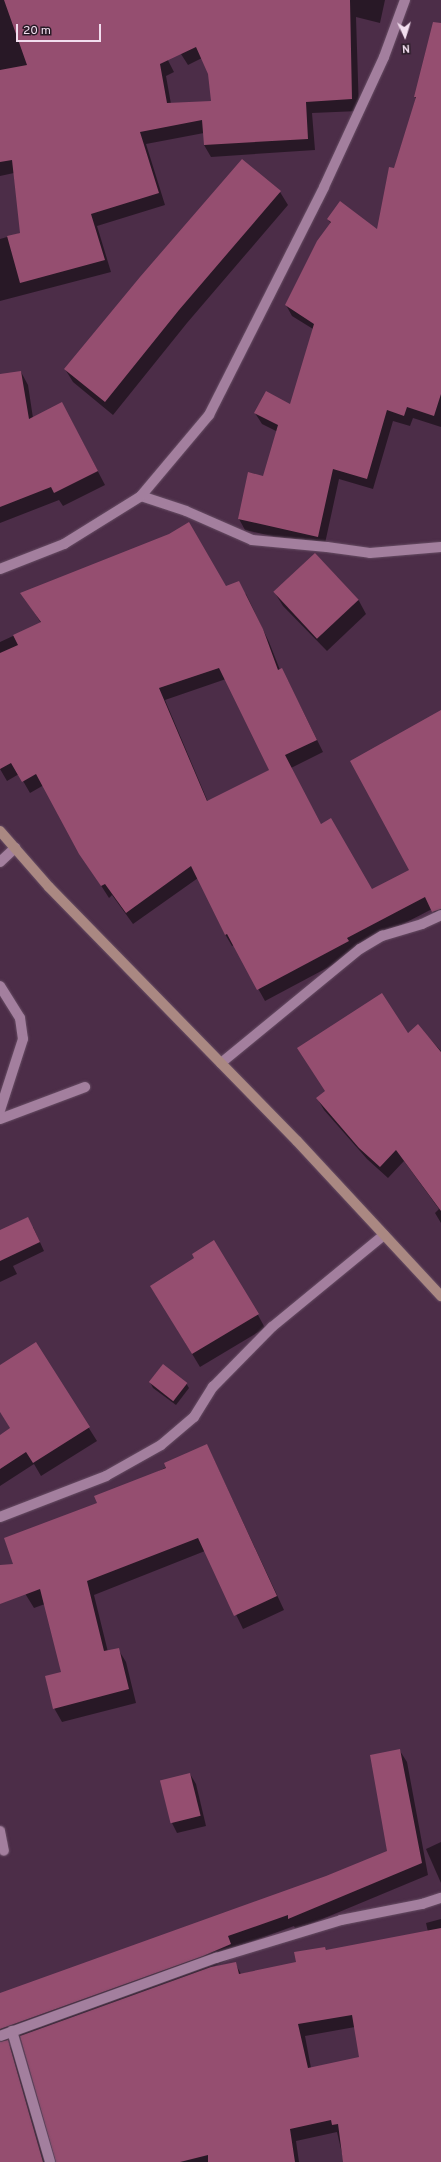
<!DOCTYPE html>
<html>
<head>
<meta charset="utf-8">
<style>
	body { margin:0 }
	#map { position:relative; width:441px; height:2162px; overflow:hidden; background:#4c2d48; font-family:Overpass,sans-serif }
	div>[style] { position:absolute }
	[style*='--x'] { left:calc(var(--x)*1px); top:calc(var(--y)*1px); width:calc(var(--w)*1px); rotate:calc(var(--a)*1deg) }
	.shadow>* { inset:0; background:#0007 }
	.building>* { inset:0; background:#954e70; transform-origin:0 0 }
	.roads { filter:drop-shadow(0 0 1px #674d64) drop-shadow(0 0 1px #674d64) }
	.minor>* { height:10px; margin:-5px; padding:0 5px; transform-origin:5px; border-radius:5px; background:#a37f9e }
	.secondary>* { height:10px; margin:-5px; padding:0 5px; transform-origin:5px; border-radius:5px; background:#aa8882 }
	span { translate:-50% -50%; white-space:nowrap; text-align:center; line-height:1.15; -webkit-text-stroke:4px #291b27; paint-order:stroke }
	.north { position:absolute; left:385px; top:16px; width:40px; height:40px; -webkit-text-stroke:3px #291b27; paint-order:stroke; rotate:176deg; font-size:11px; font-weight:700; line-height:16px; text-align:center; color:#f2deef }
	.north::after { content:''; display:block; margin:auto; width:14px; height:18px; background:#f2deef; clip-path:polygon(50% 0,100% 100%,50% 72%,0 100%) }
	.scale { position:absolute; left:16px; top:24px; width:85px; height:18px; box-sizing:border-box; border:2px solid #f2deef; border-top:0; padding-left:5px; font-size:12px; line-height:14px; white-space:nowrap; color:#f2deef; -webkit-text-stroke:3px #291b27; paint-order:stroke }
</style>
</head>
<body>
<div id="map">
	<div class="shadow">
		<i style="clip-path:polygon(0 0,137px 0,174px 72px,166px 76px,171px 104px,212px 102px,209px 74px,202px 58px,188px 65px,181px 54px,168px 0,385px 0,380px 23px,356px 17px,359px 111px,312px 113px,315px 150px,211px 157px,204px 145px,204px 133px,146px 144px,165px 205px,97px 226px,111px 272px,0 301px,0 239px,21px 233px,14px 173px,0 176px)"></i>
		<i style="clip-path:polygon(441px 58px,441px 427px,413px 418px,410px 426px,393px 421px,373px 489px,339px 479px,324px 548px,245px 530px,239px 519px,249px 473px,264px 477px,278px 432px,262px 424px,255px 413px,291px 405px,313px 329px,292px 316px,286px 305px,331px 224px,328px 219px,378px 231px,416px 99px,415px 97px)"></i>
		<i style="clip-path:polygon(280px 192px,288px 205px,187px 323px,113px 415px,73px 382px,65px 369px)"></i>
		<i style="clip-path:polygon(21px 372px,28px 385px,33px 418px,62px 403px,105px 485px,63px 506px,59px 500px,0 523px,0 375px)"></i>
		<i style="clip-path:polygon(315px 555px,359px 601px,366px 614px,327px 651px,283px 606px,275px 593px)"></i>
		<i style="clip-path:polygon(evenodd,226px 587px,246px 594px,269px 642px,280px 670px,288px 681px,323px 752px,291px 768px,321px 825px,371px 891px,411px 870px,441px 716px,441px 917px,438px 918px,432px 909px,353px 950px,355px 953px,265px 1001px,234px 945px,232px 946px,225px 934px,198px 878px,133px 924px,112px 895px,109px 898px,88px 865px,44px 785px,30px 793px,19px 774px,7px 781px,0 769px,0 642px,41px 623px,22px 593px,226px 587px,226px 679px,270px 770px,208px 802px,165px 700px,226px 679px)"></i>
		<i style="clip-path:polygon(418px 1026px,441px 1051px,441px 1223px,435px 1213px,439px 1209px,404px 1161px,388px 1178px,367px 1159px,324px 1110px,317px 1098px)"></i>
		<i style="clip-path:polygon(33px 1227px,44px 1251px,13px 1266px,17px 1274px,0 1282px,0 1231px)"></i>
		<i style="clip-path:polygon(159px 1299px,258px 1315px,265px 1328px,200px 1367px)"></i>
		<i style="clip-path:polygon(36px 1344px,97px 1441px,41px 1476px,34px 1464px,0 1486px,0 1436px,11px 1429px,0 1411px,0 1367px)"></i>
		<i style="clip-path:polygon(150px 1382px,186px 1383px,189px 1388px,176px 1405px,153px 1388px)"></i>
		<i style="clip-path:polygon(207px 1445px,284px 1610px,243px 1629px,205px 1551px,94px 1595px,108px 1652px,118px 1649px,126px 1662px,136px 1703px,62px 1722px,54px 1708px,62px 1673px,45px 1604px,34px 1608px,26px 1595px,5px 1539px,98px 1504px)"></i>
		<i style="clip-path:polygon(evenodd,400px 1751px,407px 1762px,428px 1875px,296px 1930px,294px 1926px,234px 1948px,237px 1956px,212px 1967px,235px 1963px,241px 1974px,297px 1963px,325px 1948px,327px 1951px,428px 1932px,426px 1923px,441px 1919px,441px 2162px,344px 2162px,337px 2132px,296px 2141px,299px 2162px,57px 2162px,21px 2036px,7px 2041px,14px 2053px,46px 2162px,0 2162px,0 1994px,327px 1877px,389px 1852px,400px 1751px,355px 2027px,360px 2058px,311px 2068px,305px 2036px,355px 2027px)"></i>
		<i style="clip-path:polygon(190px 1774px,196px 1784px,206px 1826px,177px 1833px,172px 1823px)"></i>
		<i style="clip-path:polygon(441px 1842px,441px 1883px,426px 1849px)"></i>
	</div>
	<div class="building">
		<i style="clip-path:polygon(evenodd,4px 0,350px 0,352px 99px,306px 102px,308px 139px,204px 145px,202px 120px,140px 132px,159px 193px,91px 214px,105px 260px,20px 283px,7px 236px,20px 233px,12px 160px,0 162px,0 70px,27px 65px,4px 0,196px 47px,208px 74px,211px 101px,167px 103px,160px 64px,196px 47px)"></i>
		<i style="clip-path:polygon(433px 22px,441px 23px,441px 394px,434px 416px,407px 407px,404px 416px,387px 410px,367px 479px,333px 469px,318px 537px,238px 519px,248px 472px,263px 476px,278px 425px,254px 413px,266px 391px,290px 404px,314px 324px,285px 305px,317px 241px,331px 222px,327px 219px,340px 201px,377px 229px,389px 167px,394px 168px,416px 97px,414px 97px)"></i>
		<i style="clip-path:polygon(242px 159px,281px 191px,179px 310px,105px 402px,64px 369px,140px 277px)"></i>
		<i style="clip-path:polygon(21px 371px,29px 419px,62px 402px,98px 471px,54px 493px,51px 487px,0 507px,0 374px)"></i>
		<i style="clip-path:polygon(evenodd,189px 522px,226px 586px,239px 581px,263px 629px,278px 670px,282px 668px,317px 740px,285px 755px,321px 824px,331px 818px,372px 889px,409px 870px,350px 761px,441px 710px,441px 909px,432px 912px,425px 897px,347px 938px,349px 941px,257px 990px,227px 934px,225px 935px,191px 866px,126px 913px,105px 884px,101px 886px,79px 854px,36px 774px,22px 782px,11px 763px,0 769px,0 653px,18px 645px,13px 635px,41px 622px,20px 593px,169px 534px,189px 522px,219px 668px,269px 770px,207px 801px,159px 688px,219px 668px)"></i>
		<i style="left:315px;top:553px;width:64px;height:57px;rotate:47deg"></i>
		<i style="clip-path:polygon(382px 993px,408px 1033px,418px 1024px,441px 1052px,441px 1211px,396px 1150px,380px 1167px,359px 1148px,316px 1098px,325px 1091px,297px 1048px)"></i>
		<i style="clip-path:polygon(28px 1217px,40px 1242px,0 1261px,0 1230px)"></i>
		<i style="clip-path:polygon(214px 1240px,259px 1314px,192px 1354px,150px 1286px,194px 1258px,192px 1254px)"></i>
		<i style="clip-path:polygon(36px 1342px,90px 1427px,33px 1463px,26px 1452px,0 1469px,0 1435px,10px 1428px,0 1412px,0 1365px)"></i>
		<i style="left:163px;top:1364px;width:31px;height:23px;rotate:38deg"></i>
		<i style="clip-path:polygon(207px 1444px,277px 1596px,234px 1616px,198px 1538px,87px 1581px,104px 1651px,119px 1648px,129px 1689px,53px 1709px,45px 1676px,61px 1672px,40px 1589px,0 1604px,0 1565px,13px 1564px,4px 1538px,97px 1503px,94px 1496px,166px 1468px,164px 1463px)"></i>
		<i style="clip-path:polygon(400px 1749px,422px 1863px,288px 1919px,288px 1915px,228px 1936px,231px 1944px,203px 1956px,0 2029px,0 1993px,326px 1876px,387px 1851px,370px 1755px)"></i>
		<i style="left:190px;top:1773px;width:44px;height:31px;rotate:76deg"></i>
		<i style="clip-path:polygon(evenodd,441px 1928px,441px 2162px,343px 2162px,338px 2124px,332px 2125px,331px 2120px,290px 2129px,295px 2162px,208px 2162px,208px 2155px,180px 2162px,56px 2162px,20px 2036px,211px 1967px,236px 1962px,239px 1974px,296px 1962px,294px 1952px,325px 1947px,326px 1950px,441px 1928px,352px 2015px,359px 2057px,308px 2068px,298px 2024px,352px 2015px)"></i>
		<i style="clip-path:polygon(8px 2040px,43px 2162px,0 2162px,0 2042px)"></i>
	</div>
	<div class="roads">
		<div class="minor">
			<i style="--x:141;--y:496;--w:47;--a:18.4"></i>
			<i style="--x:186;--y:511;--w:72;--a:23.7"></i>
			<i style="--x:252;--y:540;--w:75;--a:5.3"></i>
			<i style="--x:327;--y:547;--w:43;--a:7.9"></i>
			<i style="--x:370;--y:553;--w:71;--a:-4.8"></i>
			<i style="--x:0;--y:569;--w:69;--a:-21.3"></i>
			<i style="--x:64;--y:544;--w:91;--a:-31.9"></i>
			<i style="--x:141;--y:496;--w:106;--a:-50"></i>
			<i style="--x:209;--y:415;--w:255;--a:-63.2"></i>
			<i style="--x:324;--y:187;--w:143;--a:-65.2"></i>
			<i style="--x:384;--y:57;--w:61;--a:-69.8"></i>
			<i style="--x:0;--y:862;--w:21;--a:-43"></i>
			<i style="--x:0;--y:986;--w:38;--a:58"></i>
			<i style="--x:20;--y:1018;--w:21;--a:82"></i>
			<i style="--x:23;--y:1039;--w:75;--a:107.9"></i>
			<i style="--x:221;--y:1063;--w:180;--a:-39.4"></i>
			<i style="--x:360;--y:949;--w:26;--a:-31"></i>
			<i style="--x:382;--y:936;--w:42;--a:-16.7"></i>
			<i style="--x:422;--y:924;--w:21;--a:-25"></i>
			<i style="--x:0;--y:1119;--w:91;--a:-20.6"></i>
			<i style="--x:0;--y:1517;--w:114;--a:-21.1"></i>
			<i style="--x:106;--y:1476;--w:63;--a:-29.4"></i>
			<i style="--x:161;--y:1445;--w:43;--a:-40.3"></i>
			<i style="--x:194;--y:1417;--w:36;--a:-58"></i>
			<i style="--x:213;--y:1387;--w:84;--a:-45.5"></i>
			<i style="--x:272;--y:1327;--w:145;--a:-39.4"></i>
			<i style="--x:0;--y:1831;--w:20;--a:79"></i>
			<i style="--x:12;--y:2031;--w:136;--a:73.8"></i>
			<i style="--x:0;--y:2036;--w:230;--a:-19.9"></i>
			<i style="--x:216;--y:1958;--w:131;--a:-16.9"></i>
			<i style="--x:341;--y:1920;--w:83;--a:-11.2"></i>
			<i style="--x:422;--y:1904;--w:20;--a:-18"></i>
		</div>
		<div class="secondary">
			<i style="--x:0;--y:831;--w:74;--a:48.8"></i>
			<i style="--x:49;--y:887;--w:355;--a:45.7"></i>
			<i style="--x:297;--y:1141;--w:212;--a:47.1"></i>
		</div>
	</div>
	<div class="north">N</div>
	<div class="scale">20 m</div>
</div>
</body>
</html>
